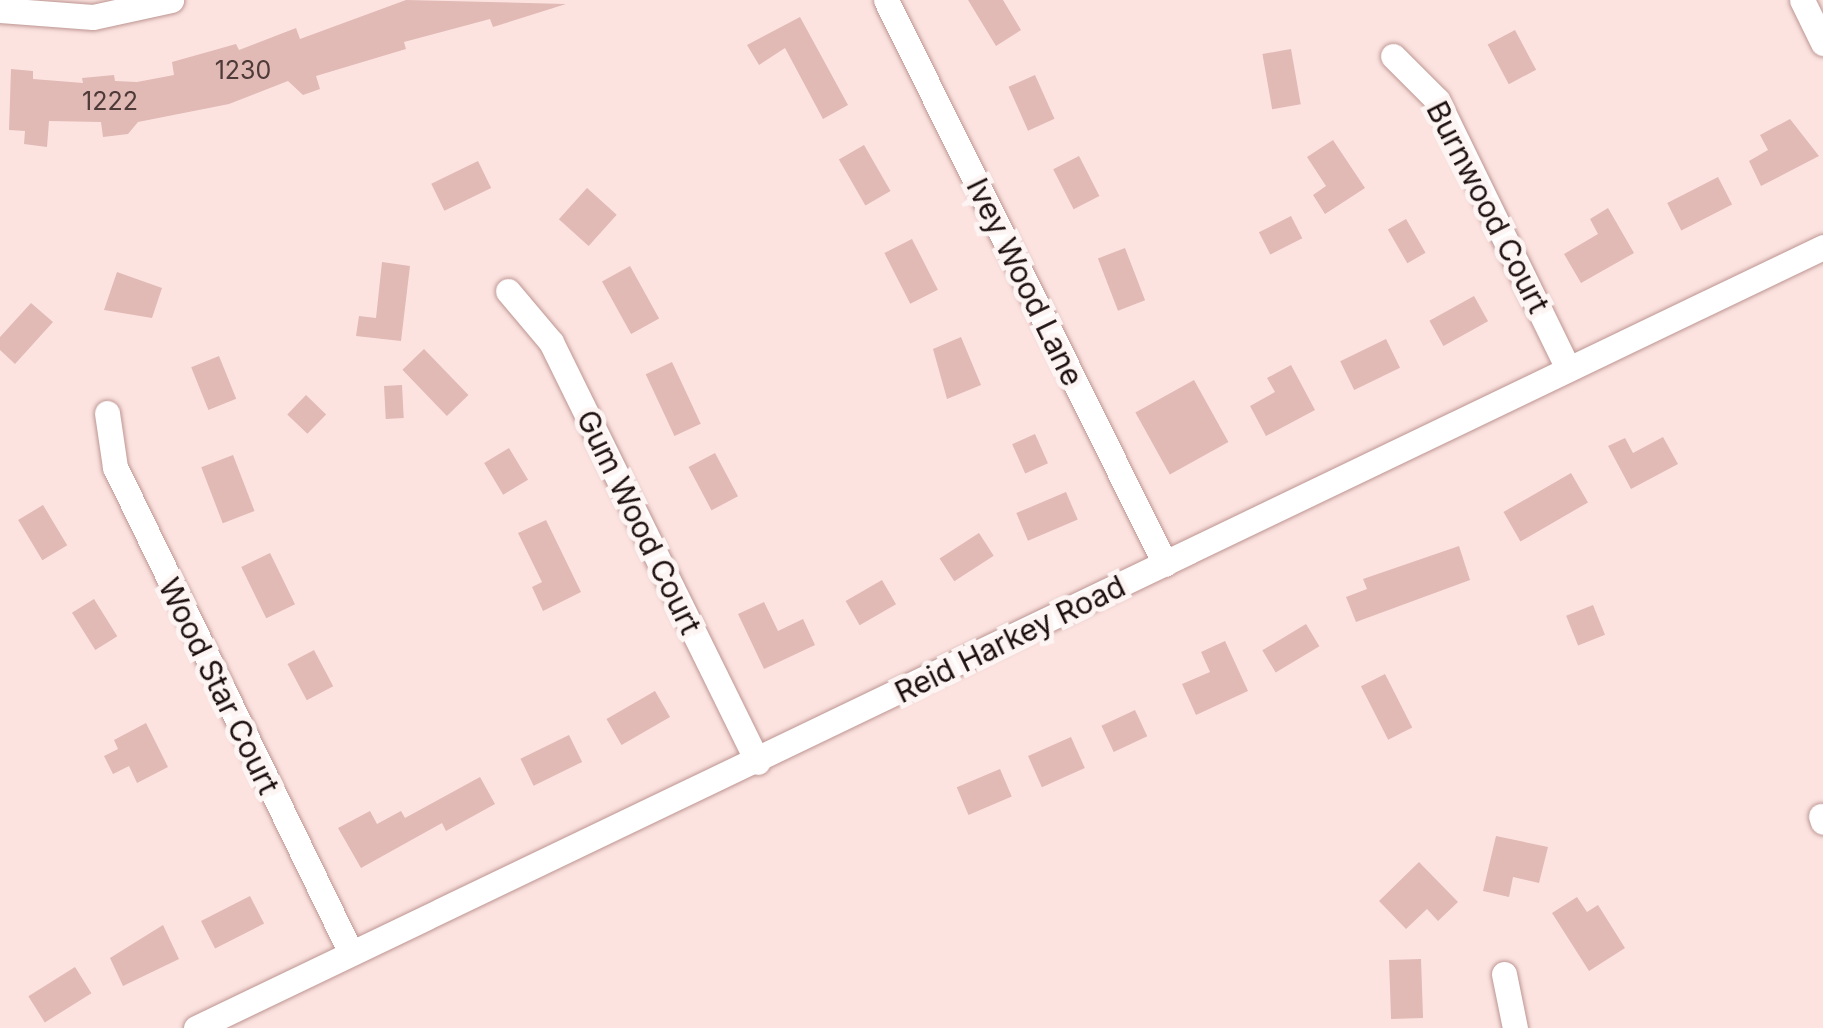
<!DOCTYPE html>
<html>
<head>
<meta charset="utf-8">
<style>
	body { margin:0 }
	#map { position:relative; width:1823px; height:1028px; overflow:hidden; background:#fce3e0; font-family:Inter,sans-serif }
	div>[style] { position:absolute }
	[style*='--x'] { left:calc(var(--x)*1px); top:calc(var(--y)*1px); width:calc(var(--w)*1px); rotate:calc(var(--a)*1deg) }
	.building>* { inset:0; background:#e1b9b5; transform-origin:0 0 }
	.roads { filter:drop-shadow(0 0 2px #bc9591) drop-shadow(0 0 2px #bc9591) }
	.minor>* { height:25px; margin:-12.5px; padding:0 12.5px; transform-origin:12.5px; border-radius:12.5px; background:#fff }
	span { translate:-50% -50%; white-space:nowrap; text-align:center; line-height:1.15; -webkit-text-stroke:10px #fdf5f4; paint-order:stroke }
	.number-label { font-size:25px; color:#4e3a38 }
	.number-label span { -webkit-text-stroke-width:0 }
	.street-label { font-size:30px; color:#1d100f }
</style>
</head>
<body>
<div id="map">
	<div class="building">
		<i style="clip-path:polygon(406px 0,566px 4px,493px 27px,490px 19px,404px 42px,406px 49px,316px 76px,320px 89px,303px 95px,288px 81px,229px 104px,138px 122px,128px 134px,103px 137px,101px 122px,49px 121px,47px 147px,24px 144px,25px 131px,9px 130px,11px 69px,33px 71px,33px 79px,83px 83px,82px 78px,114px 75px,115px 81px,137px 82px,174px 75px,172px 62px,236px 44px,239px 50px,296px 28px,300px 39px)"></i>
		<i style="clip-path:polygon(968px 0,1003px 0,1021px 30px,996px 46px)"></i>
		<i style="clip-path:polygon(800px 17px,848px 105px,823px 119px,785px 48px,759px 65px,747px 45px)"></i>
		<i style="left:1515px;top:30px;width:45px;height:31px;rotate:62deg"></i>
		<i style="left:1291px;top:49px;width:56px;height:29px;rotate:80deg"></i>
		<i style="left:1035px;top:75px;width:48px;height:29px;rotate:66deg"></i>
		<i style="clip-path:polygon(1790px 119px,1819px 156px,1761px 186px,1749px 161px,1768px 150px,1760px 135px)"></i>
		<i style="clip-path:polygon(1333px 140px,1365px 188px,1325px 214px,1313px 195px,1326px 186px,1307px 157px)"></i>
		<i style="left:864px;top:145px;width:53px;height:29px;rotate:60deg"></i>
		<i style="left:1079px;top:156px;width:45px;height:29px;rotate:63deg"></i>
		<i style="left:478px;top:161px;width:30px;height:52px;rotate:64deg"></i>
		<i style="left:1718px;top:177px;width:31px;height:57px;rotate:63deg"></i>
		<i style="left:587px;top:188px;width:40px;height:42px;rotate:42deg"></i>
		<i style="clip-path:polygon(1608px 208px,1634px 253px,1581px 283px,1564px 254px,1598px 234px,1590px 219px)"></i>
		<i style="left:1291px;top:216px;width:25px;height:36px;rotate:63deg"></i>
		<i style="left:1406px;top:219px;width:39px;height:21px;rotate:60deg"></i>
		<i style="left:912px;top:239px;width:57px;height:31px;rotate:63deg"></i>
		<i style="left:1125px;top:248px;width:56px;height:29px;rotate:69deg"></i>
		<i style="clip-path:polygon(382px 262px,410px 266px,401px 341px,356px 336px,359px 316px,376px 318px)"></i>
		<i style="left:630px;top:266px;width:60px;height:32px;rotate:61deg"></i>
		<i style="clip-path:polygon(117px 272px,162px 288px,152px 318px,104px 310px)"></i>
		<i style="left:1474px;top:296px;width:29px;height:51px;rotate:61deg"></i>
		<i style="clip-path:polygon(31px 303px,53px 322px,15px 364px,0 350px,0 337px)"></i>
		<i style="clip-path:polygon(961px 337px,981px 385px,947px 399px,933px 349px)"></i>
		<i style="left:1386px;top:339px;width:32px;height:51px;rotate:64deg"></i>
		<i style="left:424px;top:349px;width:64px;height:30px;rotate:46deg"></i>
		<i style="left:219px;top:356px;width:46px;height:30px;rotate:68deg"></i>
		<i style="left:672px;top:362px;width:68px;height:29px;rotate:65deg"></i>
		<i style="clip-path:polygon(1291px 365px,1315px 410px,1266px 436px,1250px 406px,1275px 392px,1267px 378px)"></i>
		<i style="left:1194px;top:380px;width:71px;height:67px;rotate:61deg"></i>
		<i style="left:402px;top:385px;width:33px;height:18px;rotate:87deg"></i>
		<i style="left:306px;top:395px;width:28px;height:27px;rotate:44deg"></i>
		<i style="left:1035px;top:434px;width:32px;height:25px;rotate:66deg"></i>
		<i style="clip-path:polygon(1663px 437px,1678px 464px,1631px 489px,1608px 446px,1625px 438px,1633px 453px)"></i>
		<i style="left:509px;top:448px;width:37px;height:29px;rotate:59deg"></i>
		<i style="left:715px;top:453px;width:49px;height:30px;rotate:62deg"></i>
		<i style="left:233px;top:455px;width:60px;height:34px;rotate:69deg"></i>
		<i style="left:1571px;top:473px;width:34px;height:78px;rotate:60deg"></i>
		<i style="left:1066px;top:492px;width:30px;height:54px;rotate:67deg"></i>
		<i style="left:43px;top:505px;width:47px;height:29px;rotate:59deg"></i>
		<i style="clip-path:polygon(546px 520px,581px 592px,543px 611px,532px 587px,542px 582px,518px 533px)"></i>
		<i style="left:979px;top:533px;width:27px;height:47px;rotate:57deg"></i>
		<i style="clip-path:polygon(1459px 546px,1470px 580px,1356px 622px,1346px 597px,1367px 589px,1363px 579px)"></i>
		<i style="left:270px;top:553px;width:57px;height:32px;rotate:64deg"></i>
		<i style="left:882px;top:580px;width:28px;height:42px;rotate:60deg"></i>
		<i style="left:94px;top:599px;width:44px;height:26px;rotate:58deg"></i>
		<i style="clip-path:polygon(764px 602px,778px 631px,803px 619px,815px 645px,764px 669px,738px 614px)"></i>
		<i style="left:1593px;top:605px;width:32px;height:29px;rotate:68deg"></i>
		<i style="left:1306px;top:624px;width:26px;height:51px;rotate:59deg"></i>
		<i style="clip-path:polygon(1225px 641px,1248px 691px,1196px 715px,1182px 684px,1210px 672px,1201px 652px)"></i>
		<i style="left:314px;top:650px;width:41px;height:30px;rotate:62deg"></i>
		<i style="left:1385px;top:674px;width:60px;height:27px;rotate:63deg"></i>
		<i style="left:655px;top:691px;width:30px;height:56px;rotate:60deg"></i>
		<i style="left:1135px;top:710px;width:29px;height:37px;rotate:65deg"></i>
		<i style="clip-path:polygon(146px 723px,168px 767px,137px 783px,129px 766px,113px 774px,104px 756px,118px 749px,114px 740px)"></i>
		<i style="left:569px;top:735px;width:30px;height:54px;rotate:64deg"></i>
		<i style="left:1071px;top:737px;width:34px;height:47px;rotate:66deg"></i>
		<i style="left:1000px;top:769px;width:30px;height:47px;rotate:67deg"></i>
		<i style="clip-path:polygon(480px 777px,495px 804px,446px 831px,442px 823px,361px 868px,338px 828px,370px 811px,377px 824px,401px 811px,405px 818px)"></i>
		<i style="clip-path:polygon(1496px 836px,1548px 847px,1539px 883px,1513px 877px,1509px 897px,1483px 891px)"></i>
		<i style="clip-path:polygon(1419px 862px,1458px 902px,1438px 921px,1427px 909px,1406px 929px,1379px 901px)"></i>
		<i style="left:250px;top:896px;width:31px;height:55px;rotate:63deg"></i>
		<i style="clip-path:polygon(1577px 897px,1587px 912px,1598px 905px,1625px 948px,1589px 971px,1552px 913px)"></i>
		<i style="clip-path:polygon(163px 925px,179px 959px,123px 986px,110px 958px)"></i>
		<i style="left:1421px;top:959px;width:59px;height:32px;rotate:88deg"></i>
		<i style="left:75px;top:967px;width:31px;height:55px;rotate:58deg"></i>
	</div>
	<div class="roads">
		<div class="minor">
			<i style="--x:886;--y:0;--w:629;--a:63.68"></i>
			<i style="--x:1802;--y:0;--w:48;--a:64"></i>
			<i style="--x:0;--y:10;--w:93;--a:4.3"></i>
			<i style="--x:93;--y:17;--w:80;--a:-12.3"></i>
			<i style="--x:1393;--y:56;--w:62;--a:45"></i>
			<i style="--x:1437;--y:100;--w:299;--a:64"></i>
			<i style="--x:508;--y:291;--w:67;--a:49.9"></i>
			<i style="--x:551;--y:342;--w:468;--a:63.8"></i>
			<i style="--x:107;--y:413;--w:55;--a:81.6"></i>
			<i style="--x:115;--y:467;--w:540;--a:64.1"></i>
			<i style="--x:1821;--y:816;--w:6;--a:72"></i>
			<i style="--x:1504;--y:974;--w:55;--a:78.5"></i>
			<i style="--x:196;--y:1028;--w:1805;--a:-25.64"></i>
		</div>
	</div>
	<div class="number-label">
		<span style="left:243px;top:70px">1230</span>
		<span style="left:110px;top:101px">1222</span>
	</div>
	<div class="street-label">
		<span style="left:1488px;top:207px;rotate:63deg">Burnwood Court</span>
		<span style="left:1025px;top:282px;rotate:64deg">Ivey Wood Lane</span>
		<span style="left:639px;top:522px;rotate:64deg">Gum Wood Court</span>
		<span style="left:1010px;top:639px;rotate:-26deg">Reid Harkey Road</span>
		<span style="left:219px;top:686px;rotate:64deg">Wood Star Court</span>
	</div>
</div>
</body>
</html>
